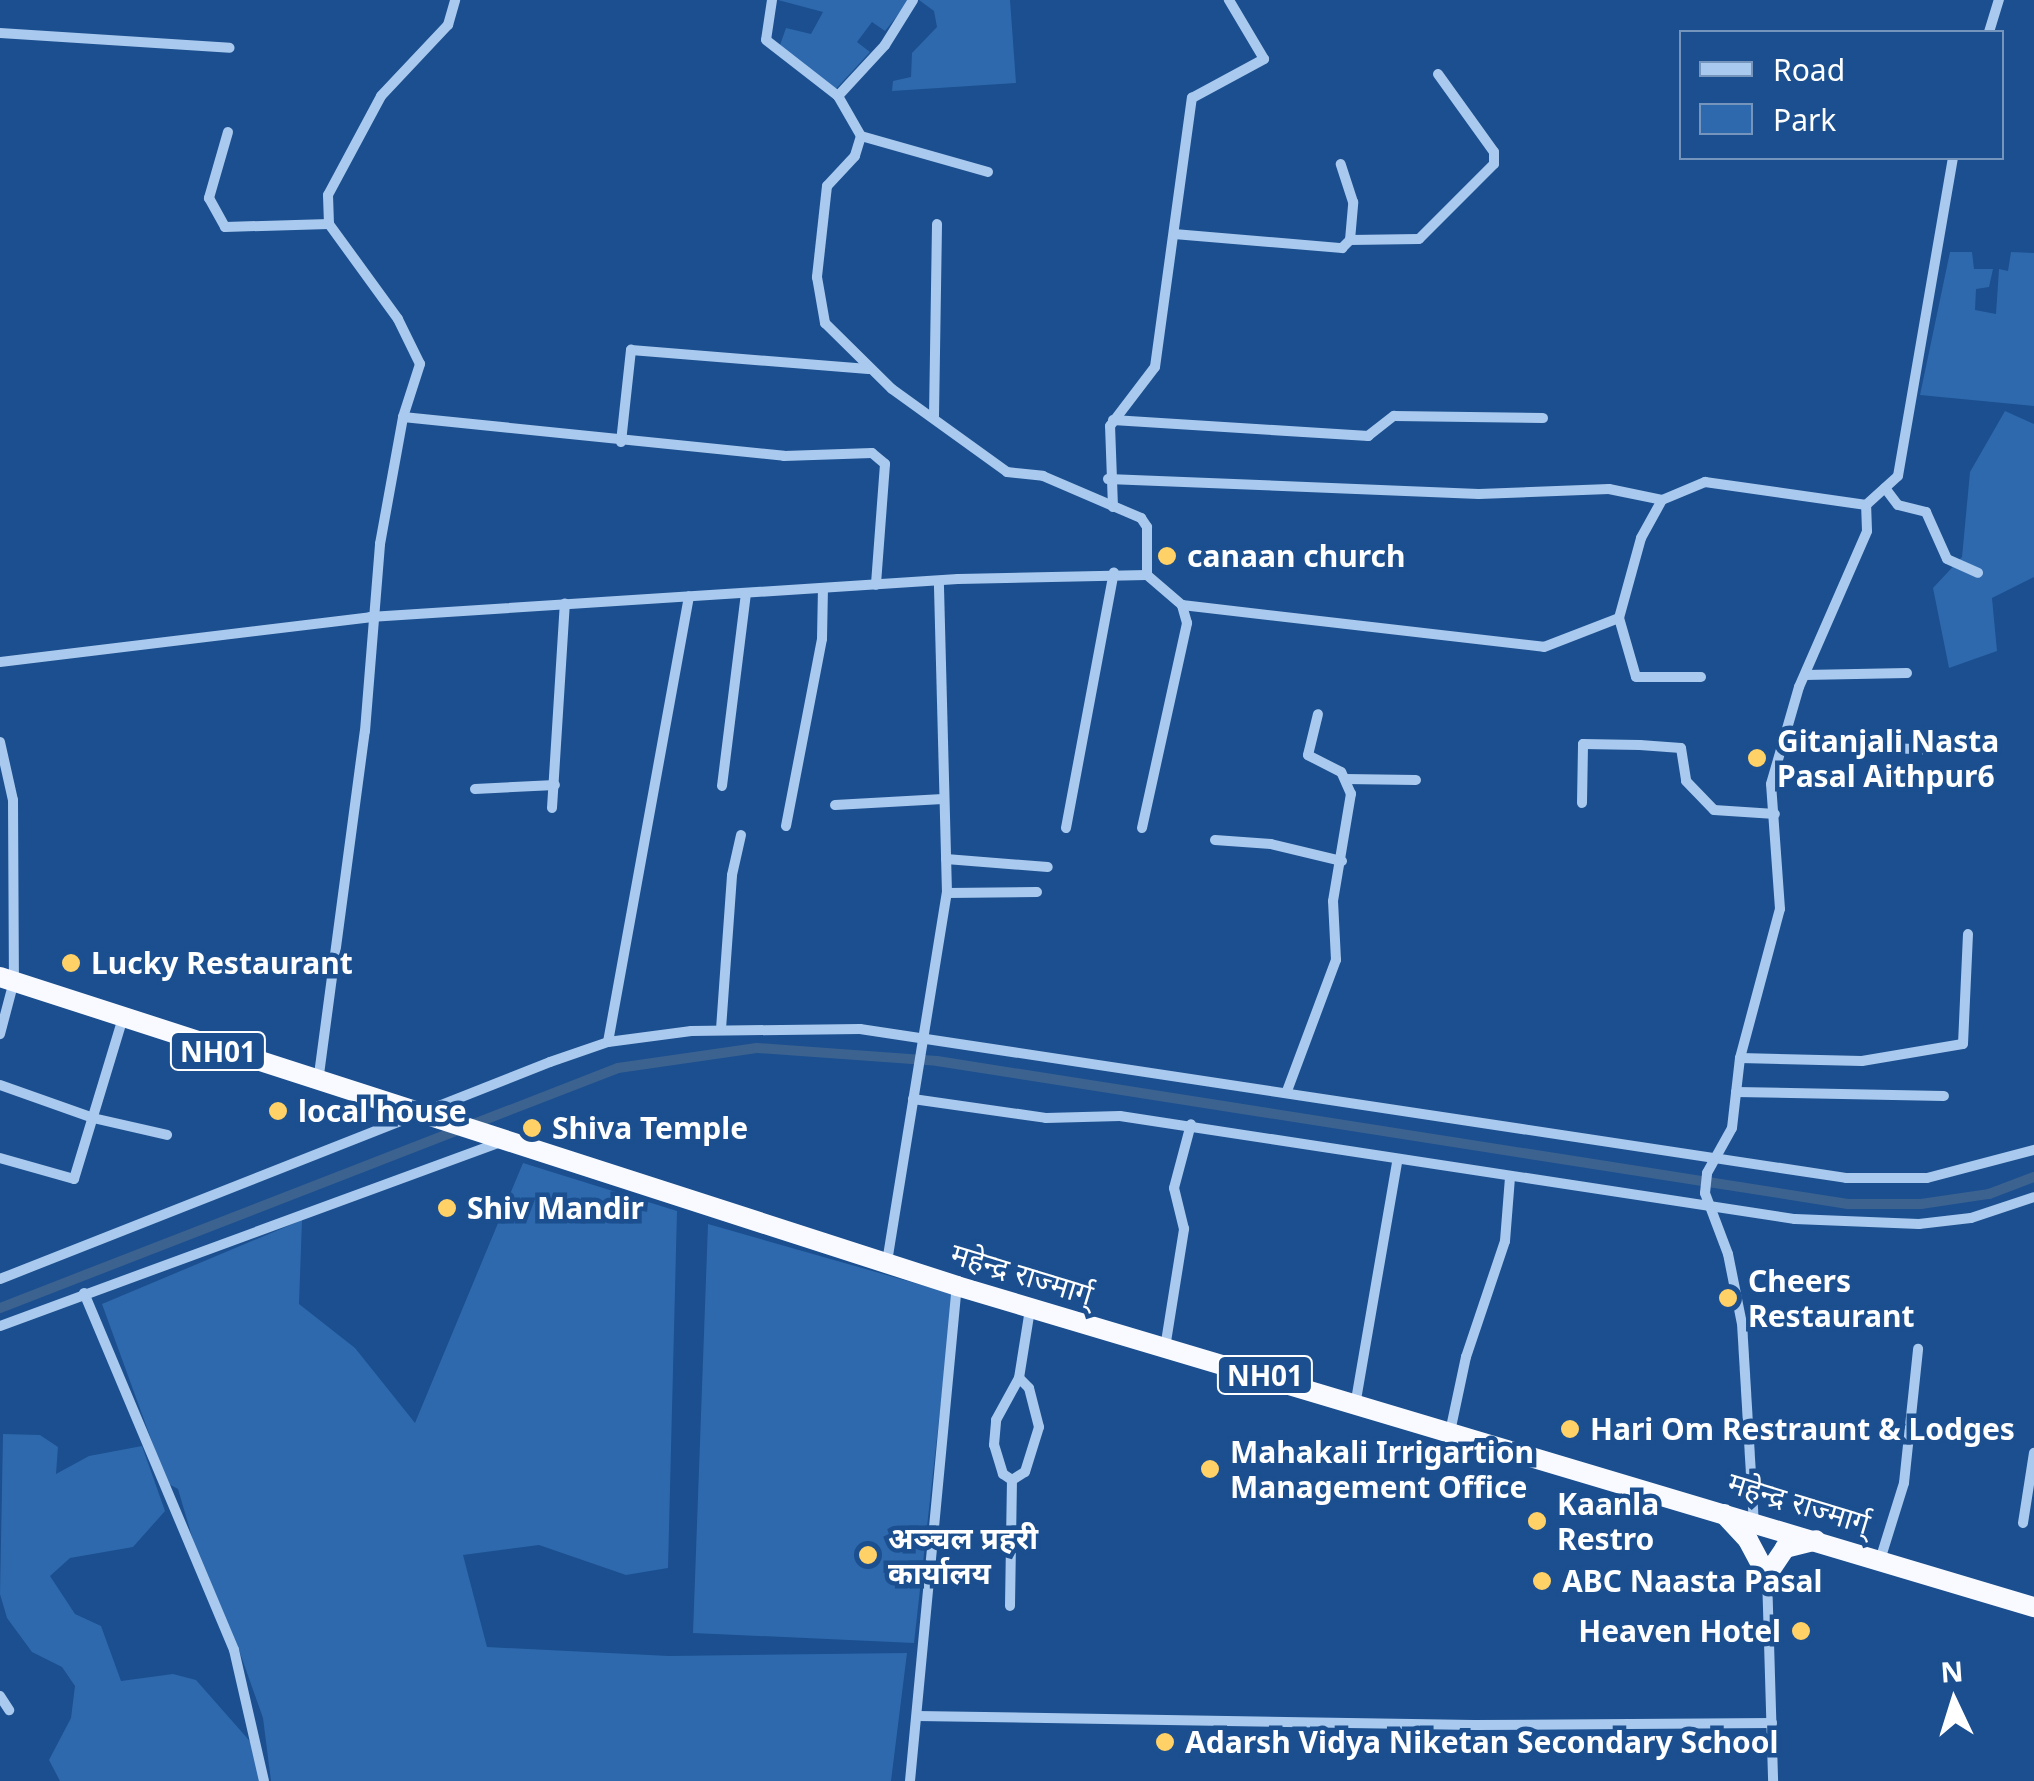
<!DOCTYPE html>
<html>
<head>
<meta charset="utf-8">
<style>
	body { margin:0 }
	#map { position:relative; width:2034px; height:1781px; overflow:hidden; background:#1b4f8f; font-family:"Noto Sans","Noto Sans Devanagari",sans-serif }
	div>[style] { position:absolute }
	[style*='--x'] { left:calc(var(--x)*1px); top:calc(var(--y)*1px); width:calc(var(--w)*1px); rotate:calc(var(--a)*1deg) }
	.green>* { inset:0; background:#2e69ad }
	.canal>* { height:10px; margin:-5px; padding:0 5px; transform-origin:5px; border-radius:5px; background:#3c6290 }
	.minor>* { height:10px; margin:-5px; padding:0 5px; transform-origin:5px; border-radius:5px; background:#a9c9ee }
	.trunk>* { height:20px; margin:-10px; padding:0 10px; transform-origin:10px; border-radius:10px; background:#f8faff }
	.dots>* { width:28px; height:28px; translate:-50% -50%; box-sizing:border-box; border:5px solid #1b4f8f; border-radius:50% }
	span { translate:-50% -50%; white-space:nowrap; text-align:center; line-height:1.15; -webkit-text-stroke:9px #1b4f8f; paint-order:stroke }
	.shield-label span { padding:2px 8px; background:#1b4f8f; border:2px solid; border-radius:8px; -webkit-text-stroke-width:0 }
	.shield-label { font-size:28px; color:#fff; font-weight:700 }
	.poi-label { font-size:30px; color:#fff; font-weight:700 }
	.left { translate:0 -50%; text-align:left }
	.right { translate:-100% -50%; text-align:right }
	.street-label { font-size:30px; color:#fff }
	.legend { position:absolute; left:1679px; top:30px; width:325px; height:130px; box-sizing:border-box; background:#1b4f8f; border:2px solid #7695bc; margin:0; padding:12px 18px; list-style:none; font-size:30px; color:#fff }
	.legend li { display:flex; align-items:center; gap:20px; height:50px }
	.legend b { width:50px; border:2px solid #7695bc }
	.north { position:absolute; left:1904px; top:1651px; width:100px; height:100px; -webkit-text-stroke:8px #1b4f8f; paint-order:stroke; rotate:356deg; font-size:28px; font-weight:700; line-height:40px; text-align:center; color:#fff }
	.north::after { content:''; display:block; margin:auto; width:35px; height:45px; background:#fff; clip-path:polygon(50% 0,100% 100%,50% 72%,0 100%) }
</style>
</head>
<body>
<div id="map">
	<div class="green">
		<i style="clip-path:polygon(910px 0,885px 31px,872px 22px,857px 42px,870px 52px,834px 91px,779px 48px,786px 28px,811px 34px,823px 12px,778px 0)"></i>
		<i style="clip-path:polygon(919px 0,1010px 0,1016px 83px,892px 91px,893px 81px,911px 77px,912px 53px,937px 27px,934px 11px)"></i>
		<i style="clip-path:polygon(1950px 252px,1972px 252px,1974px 269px,1993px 269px,1989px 287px,1976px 289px,1975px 310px,1996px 314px,1999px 269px,2008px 271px,2011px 252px,2034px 253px,2034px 406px,1920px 395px)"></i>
		<i style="clip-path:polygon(2005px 411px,2034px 424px,2034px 577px,1992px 598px,1997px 651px,1949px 668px,1933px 588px,1962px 557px,1970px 472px)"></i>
		<i style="clip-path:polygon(523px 1163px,677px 1211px,668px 1568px,626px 1575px,539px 1545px,463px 1555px,487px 1647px,669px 1656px,907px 1653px,891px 1781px,271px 1781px,263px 1718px,239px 1650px,205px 1581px,178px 1489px,167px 1483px,102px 1304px,302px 1220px,299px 1304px,355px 1348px,415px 1423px)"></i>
		<i style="clip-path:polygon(708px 1224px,953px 1294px,914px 1643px,693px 1633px)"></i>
		<i style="clip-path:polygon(3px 1434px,40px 1435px,58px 1447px,56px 1474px,89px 1456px,142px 1446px,165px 1511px,133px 1547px,70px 1558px,50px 1576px,75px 1614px,101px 1626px,121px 1681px,173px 1674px,196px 1680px,255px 1747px,261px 1781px,60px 1781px,49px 1760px,71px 1718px,75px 1686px,62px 1667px,32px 1652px,7px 1618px,0 1594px)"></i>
	</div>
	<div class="canal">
		<i style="--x:0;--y:1308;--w:663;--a:-21.22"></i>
		<i style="--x:618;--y:1068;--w:140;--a:-8.2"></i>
		<i style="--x:757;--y:1048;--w:180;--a:4.1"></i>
		<i style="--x:937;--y:1061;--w:922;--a:8.92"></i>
		<i style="--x:1848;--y:1204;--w:73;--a:0"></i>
		<i style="--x:1921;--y:1204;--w:69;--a:-8.4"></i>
		<i style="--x:1989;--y:1194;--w:48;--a:-20.7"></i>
	</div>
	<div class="minor">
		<i style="--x:772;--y:0;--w:40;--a:98.5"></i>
		<i style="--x:766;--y:40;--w:91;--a:37.9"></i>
		<i style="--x:838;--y:96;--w:46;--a:60.1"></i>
		<i style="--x:861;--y:136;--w:21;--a:107"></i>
		<i style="--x:855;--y:156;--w:41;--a:133"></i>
		<i style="--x:827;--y:186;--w:92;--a:96.3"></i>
		<i style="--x:817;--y:277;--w:47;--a:80.1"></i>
		<i style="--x:825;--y:323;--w:94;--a:44.6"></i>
		<i style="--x:892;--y:389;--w:142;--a:35.8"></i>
		<i style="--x:1007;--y:472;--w:36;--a:6"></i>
		<i style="--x:1043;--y:476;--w:107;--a:23.2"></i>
		<i style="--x:1141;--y:518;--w:11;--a:56"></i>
		<i style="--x:1147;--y:527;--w:48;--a:90"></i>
		<i style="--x:1147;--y:575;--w:46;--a:40.6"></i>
		<i style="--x:1182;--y:605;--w:364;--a:6.6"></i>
		<i style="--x:1544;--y:647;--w:80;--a:-21.1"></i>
		<i style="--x:1619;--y:618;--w:83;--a:-74.6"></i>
		<i style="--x:1641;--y:538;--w:43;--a:-61.1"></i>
		<i style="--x:1662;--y:500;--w:47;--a:-22.7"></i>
		<i style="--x:1705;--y:482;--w:163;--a:8.1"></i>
		<i style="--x:1989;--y:32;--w:34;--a:-73"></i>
		<i style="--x:0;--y:33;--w:230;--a:3.7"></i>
		<i style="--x:838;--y:96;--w:69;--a:-47.3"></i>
		<i style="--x:885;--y:45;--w:53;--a:-58.1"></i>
		<i style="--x:228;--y:132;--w:69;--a:106.1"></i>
		<i style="--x:209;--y:198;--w:33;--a:61"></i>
		<i style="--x:225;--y:227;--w:104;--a:-1.7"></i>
		<i style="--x:861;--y:136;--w:132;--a:15.8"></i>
		<i style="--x:1174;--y:234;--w:169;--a:4.8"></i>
		<i style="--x:1342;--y:248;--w:11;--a:-45"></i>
		<i style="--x:1350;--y:240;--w:38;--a:-85"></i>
		<i style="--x:1353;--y:202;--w:40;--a:-108"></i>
		<i style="--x:1350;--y:240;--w:69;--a:-0.8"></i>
		<i style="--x:1419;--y:239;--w:106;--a:-45"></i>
		<i style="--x:1494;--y:164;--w:12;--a:-90"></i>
		<i style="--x:1494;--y:152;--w:96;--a:-125.7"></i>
		<i style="--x:934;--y:416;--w:192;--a:-89.1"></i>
		<i style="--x:403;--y:417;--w:383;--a:5.8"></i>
		<i style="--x:784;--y:456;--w:88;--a:-2"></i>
		<i style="--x:872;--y:453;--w:17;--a:40"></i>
		<i style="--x:885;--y:464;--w:121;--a:94.3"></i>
		<i style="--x:1113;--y:420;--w:256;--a:3.6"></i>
		<i style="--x:1368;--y:436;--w:33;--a:-38"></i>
		<i style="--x:1394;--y:416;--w:149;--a:0.8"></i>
		<i style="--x:621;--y:442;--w:93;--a:-83.8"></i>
		<i style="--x:631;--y:350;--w:238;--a:4.6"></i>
		<i style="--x:1108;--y:479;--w:371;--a:2.3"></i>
		<i style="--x:1479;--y:494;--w:130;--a:-2.2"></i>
		<i style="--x:1609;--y:489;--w:54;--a:11.7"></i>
		<i style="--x:1885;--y:488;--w:21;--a:53"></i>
		<i style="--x:1898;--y:505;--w:29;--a:14"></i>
		<i style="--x:1926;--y:512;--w:51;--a:65.9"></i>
		<i style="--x:1947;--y:559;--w:34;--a:24"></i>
		<i style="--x:1113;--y:507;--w:81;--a:-92.1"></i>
		<i style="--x:1110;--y:426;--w:74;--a:-52.7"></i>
		<i style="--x:1155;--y:367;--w:272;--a:-82.2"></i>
		<i style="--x:1192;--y:98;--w:82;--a:-28.4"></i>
		<i style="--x:1264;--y:59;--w:69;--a:-120.7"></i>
		<i style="--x:1619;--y:618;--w:61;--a:73.9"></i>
		<i style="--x:1636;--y:677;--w:65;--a:0"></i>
		<i style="--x:0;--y:662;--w:373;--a:-6.9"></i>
		<i style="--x:370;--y:617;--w:589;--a:-3.7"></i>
		<i style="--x:958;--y:579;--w:189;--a:-1.2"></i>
		<i style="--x:1805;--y:675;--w:102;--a:-1.1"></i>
		<i style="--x:0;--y:742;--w:59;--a:77.4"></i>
		<i style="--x:13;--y:800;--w:181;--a:89.7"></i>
		<i style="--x:14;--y:981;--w:55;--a:104.8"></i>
		<i style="--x:1783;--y:744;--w:158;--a:2.2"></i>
		<i style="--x:1345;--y:779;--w:71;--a:0.8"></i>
		<i style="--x:722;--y:786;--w:194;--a:-82.9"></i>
		<i style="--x:475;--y:789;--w:80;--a:-2.9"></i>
		<i style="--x:1582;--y:803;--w:59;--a:-89"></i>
		<i style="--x:1583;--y:744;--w:57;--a:1"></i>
		<i style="--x:1640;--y:745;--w:41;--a:4.2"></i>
		<i style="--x:1681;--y:748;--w:33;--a:81"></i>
		<i style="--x:1686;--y:781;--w:40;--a:46"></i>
		<i style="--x:1714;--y:810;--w:61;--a:3.8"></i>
		<i style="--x:835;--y:805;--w:108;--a:-3.2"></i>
		<i style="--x:552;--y:808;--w:205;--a:-86.4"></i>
		<i style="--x:786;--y:826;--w:190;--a:-79.1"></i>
		<i style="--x:822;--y:639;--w:51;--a:-88.9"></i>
		<i style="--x:1066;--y:828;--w:260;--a:-79.4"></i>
		<i style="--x:1142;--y:828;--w:210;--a:-77.6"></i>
		<i style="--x:1187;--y:623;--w:19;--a:-106"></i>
		<i style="--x:1215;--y:840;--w:56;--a:4.1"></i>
		<i style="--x:1271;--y:844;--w:73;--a:13.5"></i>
		<i style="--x:946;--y:859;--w:102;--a:4.5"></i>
		<i style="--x:947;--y:893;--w:90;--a:-0.6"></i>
		<i style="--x:721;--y:1029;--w:154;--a:-85.9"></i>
		<i style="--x:732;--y:875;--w:41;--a:-77.3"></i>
		<i style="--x:608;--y:1042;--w:453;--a:-79.7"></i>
		<i style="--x:1740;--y:1058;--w:122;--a:1.4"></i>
		<i style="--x:1862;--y:1061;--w:102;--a:-9.6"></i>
		<i style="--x:1963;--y:1044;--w:110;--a:-87.4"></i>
		<i style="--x:318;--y:1082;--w:354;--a:-82.4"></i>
		<i style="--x:365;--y:731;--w:188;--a:-85.4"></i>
		<i style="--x:380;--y:544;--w:129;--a:-79.7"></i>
		<i style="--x:403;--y:417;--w:56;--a:-72.2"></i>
		<i style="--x:420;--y:364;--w:50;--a:-116.1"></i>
		<i style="--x:398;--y:319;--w:117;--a:-126"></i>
		<i style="--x:329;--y:224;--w:29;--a:-92"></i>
		<i style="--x:328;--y:195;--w:112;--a:-61.8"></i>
		<i style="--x:381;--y:96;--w:98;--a:-46.7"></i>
		<i style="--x:448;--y:25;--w:26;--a:-74"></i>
		<i style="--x:0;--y:1085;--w:99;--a:19.5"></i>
		<i style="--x:93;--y:1118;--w:76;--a:12.9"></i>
		<i style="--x:1287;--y:1091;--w:140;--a:-69.5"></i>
		<i style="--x:1336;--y:960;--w:59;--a:-92.9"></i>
		<i style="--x:1333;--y:901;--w:109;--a:-80.5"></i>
		<i style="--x:1351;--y:794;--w:24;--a:-114"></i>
		<i style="--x:1341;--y:772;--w:37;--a:-153"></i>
		<i style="--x:1308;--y:755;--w:42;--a:-76.3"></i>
		<i style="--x:1736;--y:1092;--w:208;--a:1.1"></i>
		<i style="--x:913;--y:1099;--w:134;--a:8.1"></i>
		<i style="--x:1046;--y:1118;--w:74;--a:-1.5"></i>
		<i style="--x:1120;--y:1116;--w:683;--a:8.68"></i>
		<i style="--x:1795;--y:1219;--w:124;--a:2.3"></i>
		<i style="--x:1919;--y:1224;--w:52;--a:-6.6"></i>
		<i style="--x:1971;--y:1218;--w:66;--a:-18.4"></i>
		<i style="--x:0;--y:1158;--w:77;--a:15.8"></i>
		<i style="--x:74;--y:1179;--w:165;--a:-73.1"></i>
		<i style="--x:887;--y:1262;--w:374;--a:-80.8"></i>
		<i style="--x:947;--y:893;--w:312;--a:-91.5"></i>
		<i style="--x:0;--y:1279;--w:591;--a:-21.53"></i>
		<i style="--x:550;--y:1062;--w:61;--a:-19"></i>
		<i style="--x:608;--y:1042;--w:84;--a:-7.5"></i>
		<i style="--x:691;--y:1031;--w:169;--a:-0.7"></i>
		<i style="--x:860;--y:1029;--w:997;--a:8.59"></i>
		<i style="--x:1846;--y:1178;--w:81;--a:0"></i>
		<i style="--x:1927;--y:1178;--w:111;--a:-14.7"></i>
		<i style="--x:84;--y:1293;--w:387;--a:67.2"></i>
		<i style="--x:234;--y:1650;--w:134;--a:77.1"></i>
		<i style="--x:0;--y:1326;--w:534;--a:-20.17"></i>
		<i style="--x:1165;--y:1348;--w:121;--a:-80.9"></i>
		<i style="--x:1184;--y:1229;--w:42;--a:-103.7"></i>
		<i style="--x:1174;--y:1188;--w:66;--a:-75.1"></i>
		<i style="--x:1356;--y:1400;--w:242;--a:-80.2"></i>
		<i style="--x:1450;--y:1432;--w:77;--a:-78"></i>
		<i style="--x:1466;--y:1357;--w:122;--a:-71.4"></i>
		<i style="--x:1505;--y:1241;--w:63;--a:-85.5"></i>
		<i style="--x:1012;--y:1480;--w:15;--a:-32"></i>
		<i style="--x:1025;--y:1472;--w:47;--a:-72.7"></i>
		<i style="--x:1039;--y:1427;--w:40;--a:-104.4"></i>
		<i style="--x:1029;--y:1388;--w:14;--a:-135"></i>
		<i style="--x:2023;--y:1523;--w:71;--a:-81.1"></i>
		<i style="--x:1754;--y:1525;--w:201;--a:-93.4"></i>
		<i style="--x:1742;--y:1324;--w:71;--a:-101.3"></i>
		<i style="--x:1728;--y:1254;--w:65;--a:-110.7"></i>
		<i style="--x:1705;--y:1193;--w:20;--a:-84"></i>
		<i style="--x:1707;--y:1173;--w:51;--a:-60.9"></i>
		<i style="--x:1732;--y:1128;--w:70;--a:-83.5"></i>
		<i style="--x:1740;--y:1058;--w:154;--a:-75"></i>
		<i style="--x:1780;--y:909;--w:125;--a:-94.1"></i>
		<i style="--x:1771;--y:784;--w:101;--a:-73.9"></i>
		<i style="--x:1799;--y:687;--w:170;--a:-66.4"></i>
		<i style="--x:1867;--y:531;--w:26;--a:-92"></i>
		<i style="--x:1866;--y:505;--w:43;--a:-42.2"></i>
		<i style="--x:1898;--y:476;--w:323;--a:-80.2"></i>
		<i style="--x:1880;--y:1560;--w:81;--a:-72.7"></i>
		<i style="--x:1904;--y:1483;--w:135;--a:-84"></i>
		<i style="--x:1767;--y:1575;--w:206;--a:88.3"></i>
		<i style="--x:1010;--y:1606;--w:126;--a:-89.1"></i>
		<i style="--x:1012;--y:1480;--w:11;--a:-146"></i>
		<i style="--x:1003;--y:1474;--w:30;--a:-107"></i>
		<i style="--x:994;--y:1445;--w:25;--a:-85"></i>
		<i style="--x:996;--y:1420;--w:48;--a:-61.3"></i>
		<i style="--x:1019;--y:1378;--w:70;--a:-80.9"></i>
		<i style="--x:0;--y:1696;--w:17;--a:57"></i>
		<i style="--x:917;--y:1716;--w:558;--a:0.92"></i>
		<i style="--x:1475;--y:1725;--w:297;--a:-0.4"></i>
		<i style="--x:910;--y:1781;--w:496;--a:-84.6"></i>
	</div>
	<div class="trunk">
		<i style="--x:0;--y:977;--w:1006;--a:17.89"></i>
		<i style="--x:957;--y:1286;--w:1124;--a:16.6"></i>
		<i style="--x:1724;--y:1514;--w:35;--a:47"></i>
		<i style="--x:1748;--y:1540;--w:40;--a:62"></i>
		<i style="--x:1767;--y:1575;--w:32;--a:-56"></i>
		<i style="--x:1785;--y:1548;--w:32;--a:-14"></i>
	</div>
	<div class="dots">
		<i style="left:1167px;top:556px;background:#ffd166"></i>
		<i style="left:1757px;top:758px;background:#ffd166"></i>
		<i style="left:71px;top:963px;background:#ffd166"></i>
		<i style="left:278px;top:1111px;background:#ffd166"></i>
		<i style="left:532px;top:1128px;background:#ffd166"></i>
		<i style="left:447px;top:1208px;background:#ffd166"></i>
		<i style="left:1728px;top:1298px;background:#ffd166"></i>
		<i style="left:1570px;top:1429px;background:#ffd166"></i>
		<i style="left:1210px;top:1469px;background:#ffd166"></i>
		<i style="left:1537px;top:1521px;background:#ffd166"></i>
		<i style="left:868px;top:1555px;background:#ffd166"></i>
		<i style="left:1542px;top:1581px;background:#ffd166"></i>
		<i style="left:1801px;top:1631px;background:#ffd166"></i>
		<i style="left:1165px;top:1742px;background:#ffd166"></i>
	</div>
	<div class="shield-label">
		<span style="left:218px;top:1051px">NH01</span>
		<span style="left:1265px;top:1375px">NH01</span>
	</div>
	<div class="poi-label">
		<span class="left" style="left:1187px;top:556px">canaan church</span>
		<span class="left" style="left:1777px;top:758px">Gitanjali Nasta<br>Pasal Aithpur6</span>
		<span class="left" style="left:91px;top:963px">Lucky Restaurant</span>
		<span class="left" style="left:298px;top:1111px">local house</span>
		<span class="left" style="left:552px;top:1128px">Shiva Temple</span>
		<span class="left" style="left:467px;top:1208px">Shiv Mandir</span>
		<span class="left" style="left:1748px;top:1298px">Cheers<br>Restaurant</span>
		<span class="left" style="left:1590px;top:1429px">Hari Om Restraunt &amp; Lodges</span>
		<span class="left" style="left:1230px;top:1469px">Mahakali Irrigartion<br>Management Office</span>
		<span class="left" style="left:1557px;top:1521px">Kaanla<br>Restro</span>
		<span class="left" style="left:888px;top:1555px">अञ्चल प्रहरी<br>कार्यालय</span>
		<span class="left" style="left:1562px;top:1581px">ABC Naasta Pasal</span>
		<span class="right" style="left:1781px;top:1631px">Heaven Hotel</span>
		<span class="left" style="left:1185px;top:1742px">Adarsh Vidya Niketan Secondary School</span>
	</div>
	<div class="street-label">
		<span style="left:1022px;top:1274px;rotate:17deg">महेन्द्र राज्मार्ग्</span>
		<span style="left:1799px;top:1503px;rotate:17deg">महेन्द्र राज्मार्ग्</span>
	</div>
	<ul class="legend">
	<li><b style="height:12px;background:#a9c9ee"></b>Road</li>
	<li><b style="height:28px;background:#2e69ad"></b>Park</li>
	</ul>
	<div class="north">N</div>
</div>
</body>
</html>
